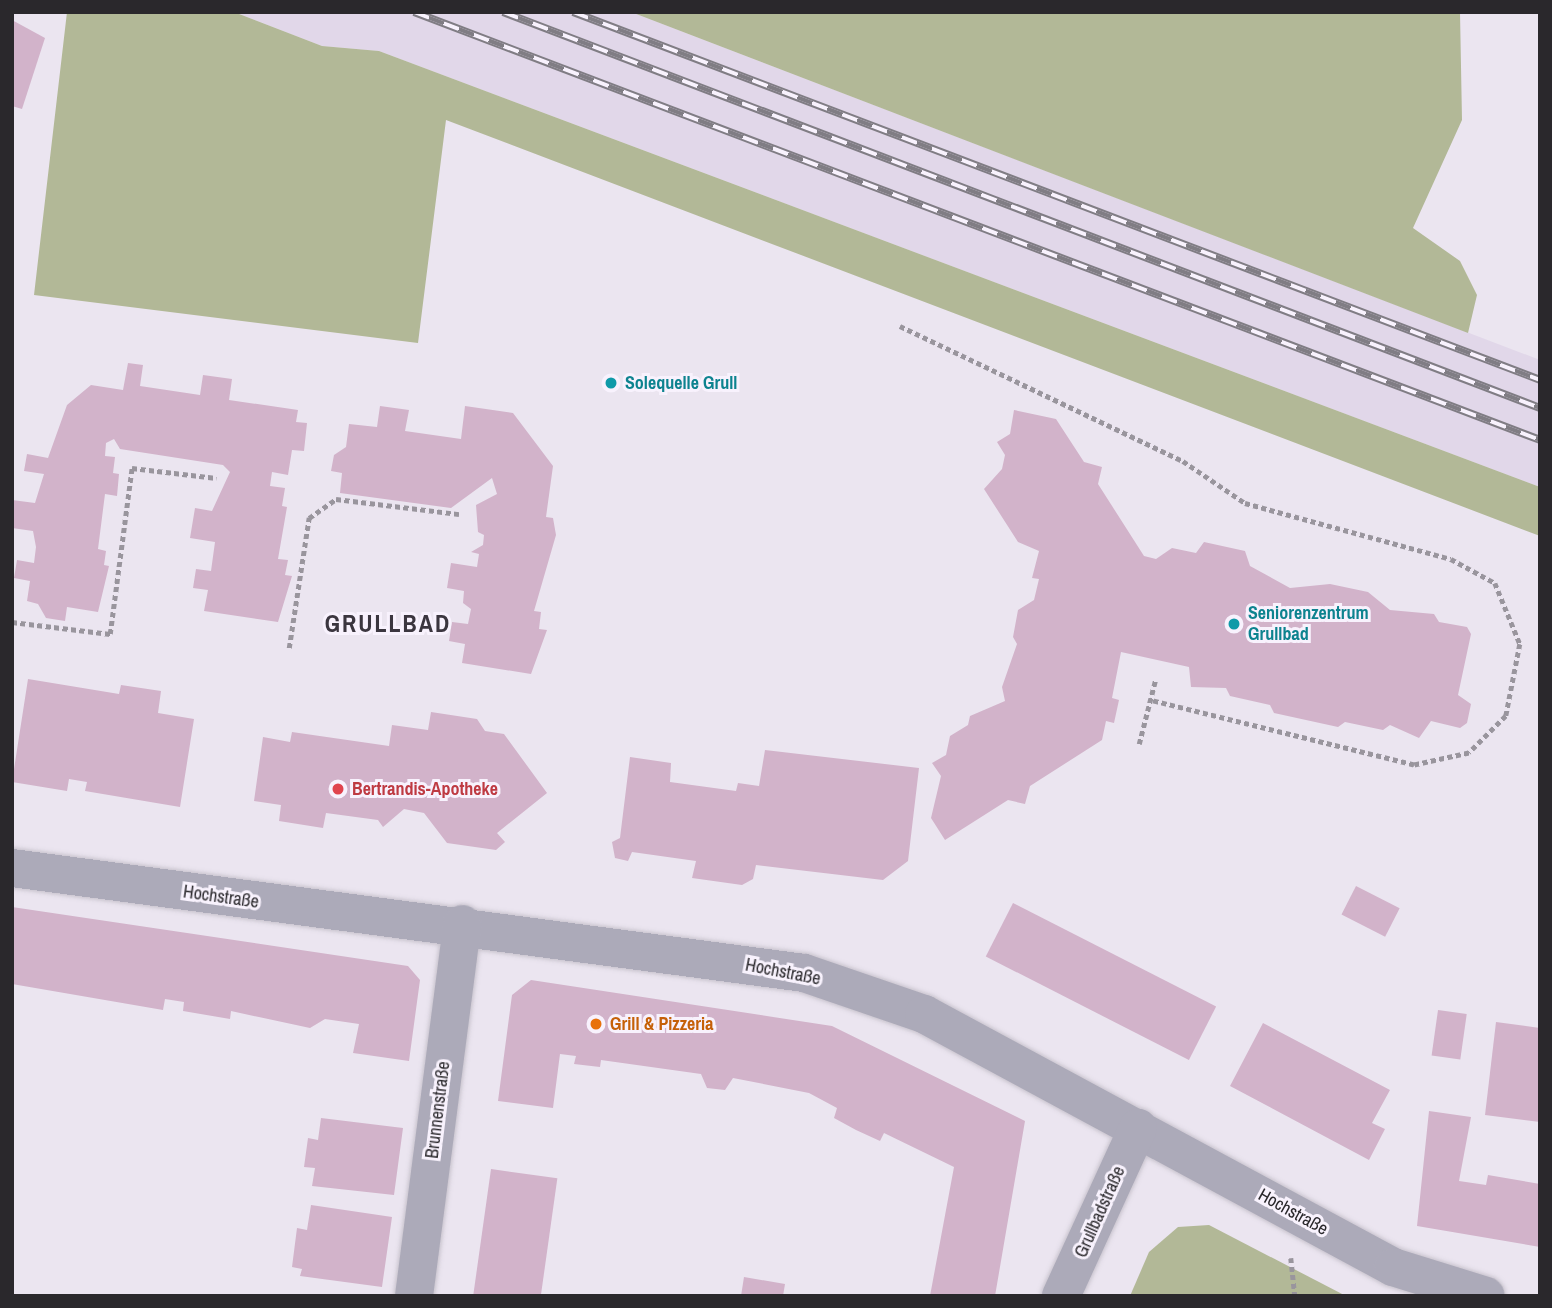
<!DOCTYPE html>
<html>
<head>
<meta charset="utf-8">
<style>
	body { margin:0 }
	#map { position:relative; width:1552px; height:1308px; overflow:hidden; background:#ebe5f0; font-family:"Archivo Narrow",sans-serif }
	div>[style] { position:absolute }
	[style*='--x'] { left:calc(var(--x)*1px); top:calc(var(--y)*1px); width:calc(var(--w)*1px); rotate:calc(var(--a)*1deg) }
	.built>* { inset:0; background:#e1d7e9 }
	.green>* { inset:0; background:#b2b897 }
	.building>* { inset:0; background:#d2b3ca; transform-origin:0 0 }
	.path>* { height:4.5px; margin-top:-2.25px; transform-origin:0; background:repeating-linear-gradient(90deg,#99959d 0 5px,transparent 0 8.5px) }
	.roads { filter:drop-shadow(0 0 2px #c8c3cd) drop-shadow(0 0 2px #c8c3cd) }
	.minor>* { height:38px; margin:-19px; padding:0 19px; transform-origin:19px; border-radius:19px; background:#acaab9 }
	.rail>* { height:8px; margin-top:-4px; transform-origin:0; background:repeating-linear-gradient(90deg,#f8f2fd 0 16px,#807d84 0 32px); box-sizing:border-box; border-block:2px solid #807d84 }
	.dots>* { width:19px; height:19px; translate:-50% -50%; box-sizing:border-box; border:4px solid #f8f2fd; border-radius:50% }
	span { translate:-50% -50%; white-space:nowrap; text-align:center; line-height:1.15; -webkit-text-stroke:6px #f8f2fd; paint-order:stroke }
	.culture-label { font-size:18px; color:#0d838f; font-weight:700 }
	.left { translate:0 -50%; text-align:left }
	.health-label { font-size:18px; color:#be3a42; font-weight:700 }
	.street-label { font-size:18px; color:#2a282c }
	.food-label { font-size:18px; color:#c56008; font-weight:700 }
	.district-label { font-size:24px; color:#3b363f; font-weight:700; letter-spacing:2px }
	.frame { position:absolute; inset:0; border:14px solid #2a282c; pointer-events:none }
</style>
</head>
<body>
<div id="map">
	<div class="built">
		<i style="clip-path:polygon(234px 12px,631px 12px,1540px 360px,1540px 487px,379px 51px,322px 46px)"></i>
	</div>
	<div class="green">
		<i style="clip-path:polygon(67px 12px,234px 12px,322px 46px,379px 51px,1540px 487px,1540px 536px,446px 120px,418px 343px,34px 295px)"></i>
		<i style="clip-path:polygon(631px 12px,1460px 12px,1462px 120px,1413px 228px,1460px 261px,1477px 295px,1468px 333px)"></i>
		<i style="clip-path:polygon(1209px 1225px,1346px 1296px,1130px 1296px,1149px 1252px,1178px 1227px)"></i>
	</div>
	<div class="building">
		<i style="clip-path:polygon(12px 20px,45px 38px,22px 109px,12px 106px)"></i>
		<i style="clip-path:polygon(128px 363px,143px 365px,140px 386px,200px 395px,203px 375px,232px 379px,229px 400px,298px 410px,296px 422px,307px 423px,304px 451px,292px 450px,288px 475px,272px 472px,270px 486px,285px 488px,282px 506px,287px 507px,278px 559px,288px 560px,285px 575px,292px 576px,278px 622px,204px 611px,208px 590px,193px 588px,196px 569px,211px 571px,215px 542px,190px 538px,195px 508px,212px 511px,230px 472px,223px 465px,120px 449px,114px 439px,106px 443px,105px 456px,115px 457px,113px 473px,119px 474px,117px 496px,105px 494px,98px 549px,106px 551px,104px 565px,109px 566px,98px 612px,67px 607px,65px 621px,46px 618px,38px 604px,27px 601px,30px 581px,14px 578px,17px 560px,34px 563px,36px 547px,33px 531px,12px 528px,12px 500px,35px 503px,44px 474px,24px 471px,27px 454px,48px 458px,67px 405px,91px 385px,123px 390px)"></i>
		<i style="clip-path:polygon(380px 406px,409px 410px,405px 431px,461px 439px,465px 406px,513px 413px,553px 466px,546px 517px,553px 518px,556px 535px,534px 611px,541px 612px,539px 629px,547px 630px,531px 674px,462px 663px,465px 644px,449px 641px,452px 622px,468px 624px,471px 609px,463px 603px,464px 591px,447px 588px,451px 563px,477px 567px,479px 554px,471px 552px,483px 545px,484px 535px,478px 532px,476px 505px,497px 494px,492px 478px,451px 508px,340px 493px,342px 473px,331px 471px,334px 455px,346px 447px,349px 424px,377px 427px)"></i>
		<i style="clip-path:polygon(1014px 410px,1056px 419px,1084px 462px,1102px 467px,1098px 484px,1144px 556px,1156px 559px,1172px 548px,1196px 553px,1204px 542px,1245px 551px,1250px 566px,1290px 588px,1330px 584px,1368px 592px,1390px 610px,1434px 614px,1439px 622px,1467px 627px,1471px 634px,1458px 695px,1471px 704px,1467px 723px,1460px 728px,1431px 721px,1419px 738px,1390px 725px,1383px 730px,1345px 722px,1338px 727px,1274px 713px,1270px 705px,1230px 696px,1226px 688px,1191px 687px,1189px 667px,1121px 652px,1112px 698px,1119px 700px,1114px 723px,1106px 721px,1102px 740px,1030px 786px,1025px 804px,1008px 800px,945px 840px,931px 818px,941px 776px,932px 763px,946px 755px,950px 736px,968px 725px,970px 716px,1005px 701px,1002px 687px,1017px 644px,1013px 637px,1018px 610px,1034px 600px,1039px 579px,1032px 578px,1039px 551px,1018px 542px,984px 489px,1002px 469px,1005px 455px,997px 442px,1010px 434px)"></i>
		<i style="clip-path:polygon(28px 679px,119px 694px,121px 685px,161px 691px,158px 713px,194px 719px,180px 807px,85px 791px,87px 782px,69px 779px,67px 791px,12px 782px)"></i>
		<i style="clip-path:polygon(431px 712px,477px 719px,485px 731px,504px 734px,547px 793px,497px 833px,505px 842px,496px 850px,447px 843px,424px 813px,404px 809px,383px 827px,378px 820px,326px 813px,323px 828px,279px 821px,281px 805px,254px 801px,263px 737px,290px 742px,292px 732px,389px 746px,392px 725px,428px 730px)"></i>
		<i style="clip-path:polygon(765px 750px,919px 768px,908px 861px,883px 880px,756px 865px,753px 879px,742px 885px,692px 878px,696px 861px,632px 852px,628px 861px,615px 858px,612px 842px,620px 838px,630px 757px,671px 763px,670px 782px,736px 791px,738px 783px,759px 786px)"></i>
		<i style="left:1356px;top:886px;width:49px;height:32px;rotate:27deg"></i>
		<i style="left:1013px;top:903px;width:228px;height:60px;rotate:27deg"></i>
		<i style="clip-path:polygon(12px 907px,408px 966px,420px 980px,409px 1061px,353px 1053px,359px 1024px,325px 1019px,310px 1028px,231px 1011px,230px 1019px,183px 1011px,184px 1002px,165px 999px,163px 1010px,12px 984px)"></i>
		<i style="clip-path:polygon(531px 980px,832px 1026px,1025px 1121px,995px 1296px,930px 1296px,954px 1167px,884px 1133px,880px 1141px,856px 1130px,834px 1118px,837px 1108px,809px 1093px,733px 1078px,725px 1090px,707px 1088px,701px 1074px,601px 1060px,600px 1067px,574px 1064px,576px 1056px,560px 1054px,553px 1108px,498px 1101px,512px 995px)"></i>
		<i style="left:1438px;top:1010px;width:29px;height:46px;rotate:8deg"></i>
		<i style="clip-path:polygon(1496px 1022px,1540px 1028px,1540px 1122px,1485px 1115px)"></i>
		<i style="clip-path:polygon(1263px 1023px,1390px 1090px,1372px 1123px,1385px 1129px,1369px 1160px,1230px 1086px)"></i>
		<i style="clip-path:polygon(1429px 1111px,1471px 1117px,1459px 1181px,1486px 1185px,1488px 1175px,1540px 1184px,1540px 1247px,1417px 1226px)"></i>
		<i style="clip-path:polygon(321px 1118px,403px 1128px,394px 1195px,312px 1186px,315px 1168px,304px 1167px,308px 1138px,318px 1140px)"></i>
		<i style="left:491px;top:1169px;width:67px;height:128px;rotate:8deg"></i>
		<i style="clip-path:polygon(311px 1205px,392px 1217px,382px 1287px,300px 1276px,302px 1269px,292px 1267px,297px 1228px,307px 1230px)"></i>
		<i style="clip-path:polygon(744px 1277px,785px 1284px,783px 1296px,741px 1296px)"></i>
	</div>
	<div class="path">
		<i style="--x:900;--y:326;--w:314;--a:25.5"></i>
		<i style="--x:1183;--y:461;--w:75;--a:34.1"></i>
		<i style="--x:1245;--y:503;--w:213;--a:15.2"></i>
		<i style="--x:1451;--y:559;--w:50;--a:28.6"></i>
		<i style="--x:1495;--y:583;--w:66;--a:67.7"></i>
		<i style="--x:1520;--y:644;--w:73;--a:101"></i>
		<i style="--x:1506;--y:716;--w:52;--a:135"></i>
		<i style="--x:1469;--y:753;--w:56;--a:167.7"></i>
		<i style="--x:1414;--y:765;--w:272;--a:-166.2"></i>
		<i style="--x:12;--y:622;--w:99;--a:7"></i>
		<i style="--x:110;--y:634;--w:167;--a:-82.5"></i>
		<i style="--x:132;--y:468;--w:85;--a:6.8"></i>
		<i style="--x:289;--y:648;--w:132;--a:-81.3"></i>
		<i style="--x:309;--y:518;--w:33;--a:-35"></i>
		<i style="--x:336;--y:499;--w:124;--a:7"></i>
		<i style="--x:1139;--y:744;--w:65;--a:-75.7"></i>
		<i style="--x:1291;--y:1258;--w:38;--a:84"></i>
	</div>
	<div class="roads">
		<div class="minor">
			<i style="--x:12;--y:868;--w:799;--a:7.55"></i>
			<i style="--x:804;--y:973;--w:127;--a:18.9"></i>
			<i style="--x:924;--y:1014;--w:533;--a:28.34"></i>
			<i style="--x:1393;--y:1267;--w:97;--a:17.3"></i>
			<i style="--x:414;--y:1296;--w:375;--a:-82.6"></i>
			<i style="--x:1061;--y:1296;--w:185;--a:-65.4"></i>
		</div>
	</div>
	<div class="rail">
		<i style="--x:414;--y:12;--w:1205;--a:20.81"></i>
		<i style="--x:503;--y:12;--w:1110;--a:20.9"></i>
		<i style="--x:573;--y:12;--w:1035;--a:20.83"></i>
	</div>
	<div class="dots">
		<i style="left:611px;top:383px;background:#0f9aa8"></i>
		<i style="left:1234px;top:624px;background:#0f9aa8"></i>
		<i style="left:338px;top:789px;background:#e0444e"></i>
		<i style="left:596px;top:1024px;background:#e8710a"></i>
	</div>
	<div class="culture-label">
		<span class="left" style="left:625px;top:383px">Solequelle Grull</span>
		<span class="left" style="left:1248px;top:624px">Seniorenzentrum<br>Grullbad</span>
	</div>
	<div class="health-label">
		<span class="left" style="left:352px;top:789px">Bertrandis-Apotheke</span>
	</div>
	<div class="street-label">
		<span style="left:221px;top:897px;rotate:8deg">Hochstraße</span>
		<span style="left:783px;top:972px;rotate:11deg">Hochstraße</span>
		<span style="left:438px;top:1110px;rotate:-83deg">Brunnenstraße</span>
		<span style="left:1100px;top:1212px;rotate:-66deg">Grullbadstraße</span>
		<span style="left:1293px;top:1212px;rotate:29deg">Hochstraße</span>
	</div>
	<div class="food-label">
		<span class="left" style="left:610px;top:1024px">Grill &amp; Pizzeria</span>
	</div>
	<div class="district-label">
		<span style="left:388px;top:624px">GRULLBAD</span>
	</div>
	<div class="frame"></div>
</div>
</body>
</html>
